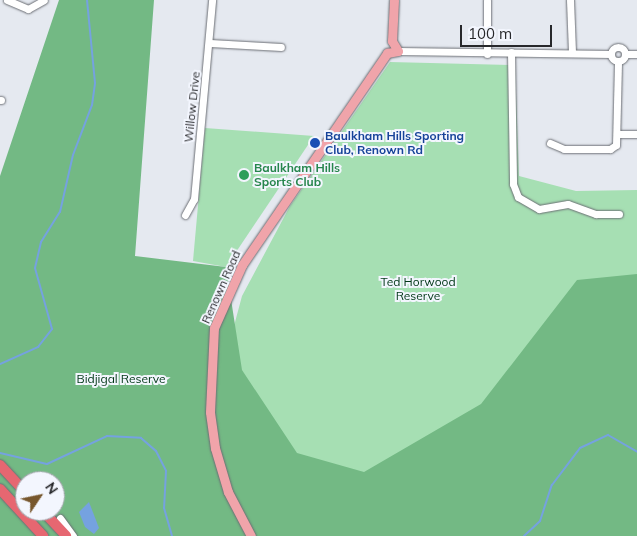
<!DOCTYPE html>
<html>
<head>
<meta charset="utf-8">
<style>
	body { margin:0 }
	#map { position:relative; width:637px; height:536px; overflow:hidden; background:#e5e9f0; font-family:Mulish,sans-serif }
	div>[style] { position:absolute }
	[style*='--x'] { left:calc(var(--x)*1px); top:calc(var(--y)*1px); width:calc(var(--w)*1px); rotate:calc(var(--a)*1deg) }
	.green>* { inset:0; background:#a6dfb3 }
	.forest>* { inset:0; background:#73b984 }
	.water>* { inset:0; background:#75a2e0 }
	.stream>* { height:2px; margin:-1px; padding:0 1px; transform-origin:1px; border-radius:1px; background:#75a2e0 }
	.roads { filter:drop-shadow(0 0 1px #6b6e74) drop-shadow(0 0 1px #6b6e74) }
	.minor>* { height:7px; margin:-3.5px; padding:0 3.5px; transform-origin:3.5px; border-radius:3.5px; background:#fff }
	.minor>.ring { margin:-3.5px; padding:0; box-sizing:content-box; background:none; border:7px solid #fff; border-radius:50% }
	.major>* { height:9px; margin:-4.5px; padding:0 4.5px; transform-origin:4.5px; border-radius:4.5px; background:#f0a4aa }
	.highway>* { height:10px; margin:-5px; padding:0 5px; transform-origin:5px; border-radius:5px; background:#e66771 }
	.dots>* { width:14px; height:14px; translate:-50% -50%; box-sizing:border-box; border:2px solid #f3f6fe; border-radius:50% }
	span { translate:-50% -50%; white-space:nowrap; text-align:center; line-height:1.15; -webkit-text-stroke:4px #f3f6fe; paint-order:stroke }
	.street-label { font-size:12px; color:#27282b }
	.transit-label { font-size:12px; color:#164399; font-weight:700 }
	.left { translate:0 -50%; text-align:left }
	.leisure-label { font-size:12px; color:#27864d; font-weight:700 }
	.park-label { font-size:12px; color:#003716 }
	.north { position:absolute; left:15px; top:471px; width:50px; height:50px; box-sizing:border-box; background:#f3f6fe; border:1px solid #a1a4aa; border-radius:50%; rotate:56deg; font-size:14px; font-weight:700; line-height:20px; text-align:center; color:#27282b }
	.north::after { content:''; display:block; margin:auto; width:18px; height:22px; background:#77572d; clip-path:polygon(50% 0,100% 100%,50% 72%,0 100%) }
	.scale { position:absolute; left:460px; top:25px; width:92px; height:22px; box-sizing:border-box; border:2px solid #27282b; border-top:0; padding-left:6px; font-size:15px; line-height:18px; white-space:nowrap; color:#27282b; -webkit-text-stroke:4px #f3f6fe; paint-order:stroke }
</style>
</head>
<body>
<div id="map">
	<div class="green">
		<i style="clip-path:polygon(390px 62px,515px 65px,519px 176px,576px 191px,637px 190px,637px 300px,384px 495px,317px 476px,219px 382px,242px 296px,290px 206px)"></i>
		<i style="clip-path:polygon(205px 128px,314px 136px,226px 267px,193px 261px)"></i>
	</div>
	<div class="forest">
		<i style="clip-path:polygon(evenodd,59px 0,154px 0,135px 256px,226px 267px,242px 370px,297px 453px,364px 472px,481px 404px,577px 280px,637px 274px,637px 536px,0 536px,0 176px,59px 0,25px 481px,55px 481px,55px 511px,25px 511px,25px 481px)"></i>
	</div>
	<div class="water">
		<i style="clip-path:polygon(89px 502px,99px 528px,94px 534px,85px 527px,79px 512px)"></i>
	</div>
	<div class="stream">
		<i style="--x:0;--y:364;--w:42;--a:-24.1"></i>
		<i style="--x:38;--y:347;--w:23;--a:-52"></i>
		<i style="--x:52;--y:329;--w:63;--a:-105.6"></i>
		<i style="--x:35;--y:268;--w:27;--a:-77"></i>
		<i style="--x:41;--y:242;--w:36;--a:-58"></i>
		<i style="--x:60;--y:212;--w:58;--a:-77.2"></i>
		<i style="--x:73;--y:155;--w:53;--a:-69.2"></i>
		<i style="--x:92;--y:105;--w:22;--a:-82"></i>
		<i style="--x:95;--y:83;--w:83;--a:-95.5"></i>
		<i style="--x:0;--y:453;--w:48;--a:13.2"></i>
		<i style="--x:47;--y:464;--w:66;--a:-25"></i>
		<i style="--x:107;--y:436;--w:34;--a:3"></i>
		<i style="--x:141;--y:438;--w:20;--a:41"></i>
		<i style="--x:156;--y:451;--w:22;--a:63"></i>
		<i style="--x:166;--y:471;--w:37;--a:93"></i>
		<i style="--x:164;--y:508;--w:29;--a:74"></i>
		<i style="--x:524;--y:536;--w:22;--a:-43"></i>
		<i style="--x:540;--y:521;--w:38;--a:-72"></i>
		<i style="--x:552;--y:485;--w:46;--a:-52.9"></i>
		<i style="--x:580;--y:448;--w:31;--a:-25"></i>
		<i style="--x:608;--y:435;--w:34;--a:30"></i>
	</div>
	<div class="roads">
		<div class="minor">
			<i style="--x:7;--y:0;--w:23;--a:23"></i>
			<i style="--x:28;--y:9;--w:18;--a:-29"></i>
			<i style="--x:570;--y:0;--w:52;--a:87.8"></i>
			<i style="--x:210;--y:43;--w:71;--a:3.2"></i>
			<i class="ring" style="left:611px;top:47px;width:7px;height:7px"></i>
			<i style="--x:398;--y:51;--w:213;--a:0.8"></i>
			<i style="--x:511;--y:52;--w:132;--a:89.1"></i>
			<i style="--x:513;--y:184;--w:14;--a:69"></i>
			<i style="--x:518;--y:197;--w:24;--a:30"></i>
			<i style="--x:539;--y:209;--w:29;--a:-10"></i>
			<i style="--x:568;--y:204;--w:30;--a:20"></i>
			<i style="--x:596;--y:214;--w:23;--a:0"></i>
			<i style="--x:487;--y:54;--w:54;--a:-90"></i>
			<i style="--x:626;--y:54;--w:11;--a:0"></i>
			<i style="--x:0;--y:100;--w:1;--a:0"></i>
			<i style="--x:617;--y:134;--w:20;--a:0"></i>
			<i style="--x:550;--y:143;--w:15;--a:23"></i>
			<i style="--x:564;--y:149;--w:46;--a:0"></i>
			<i style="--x:610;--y:149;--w:7;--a:-34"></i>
			<i style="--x:616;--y:145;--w:84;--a:-88.6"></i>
			<i style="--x:185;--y:215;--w:18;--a:-61"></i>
			<i style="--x:194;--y:199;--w:200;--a:-84.8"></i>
			<i style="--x:60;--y:518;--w:22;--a:54"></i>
		</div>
		<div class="major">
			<i style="--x:392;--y:41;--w:41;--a:-87.2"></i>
			<i style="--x:387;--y:53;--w:11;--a:-10"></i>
			<i style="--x:398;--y:51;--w:12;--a:-121"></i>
			<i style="--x:251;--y:536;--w:50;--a:-117.6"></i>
			<i style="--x:228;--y:492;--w:46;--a:-106.5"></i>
			<i style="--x:215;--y:448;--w:36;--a:-98"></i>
			<i style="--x:210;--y:412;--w:84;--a:-87.3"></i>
			<i style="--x:214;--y:328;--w:69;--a:-66"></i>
			<i style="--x:242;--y:265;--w:257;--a:-55.6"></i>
		</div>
		<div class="highway">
			<i style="--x:0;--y:465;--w:37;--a:47"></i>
			<i style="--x:0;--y:489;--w:64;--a:47.5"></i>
			<i style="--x:43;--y:511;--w:34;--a:47"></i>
		</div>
	</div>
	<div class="dots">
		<i style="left:315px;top:143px;background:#1a4fb4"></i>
		<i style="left:244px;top:175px;background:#2e9e5b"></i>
	</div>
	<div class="street-label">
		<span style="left:192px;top:107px;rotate:-84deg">Willow Drive</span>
		<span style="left:221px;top:287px;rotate:-66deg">Renown Road</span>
	</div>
	<div class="transit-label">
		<span class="left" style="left:325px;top:143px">Baulkham Hills Sporting<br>Club, Renown Rd</span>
	</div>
	<div class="leisure-label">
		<span class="left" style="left:254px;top:175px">Baulkham Hills<br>Sports Club</span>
	</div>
	<div class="park-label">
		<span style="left:418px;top:289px">Ted Horwood<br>Reserve</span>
		<span style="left:121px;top:379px">Bidjigal Reserve</span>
	</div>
	<div class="north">N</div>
	<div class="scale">100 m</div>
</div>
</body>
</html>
